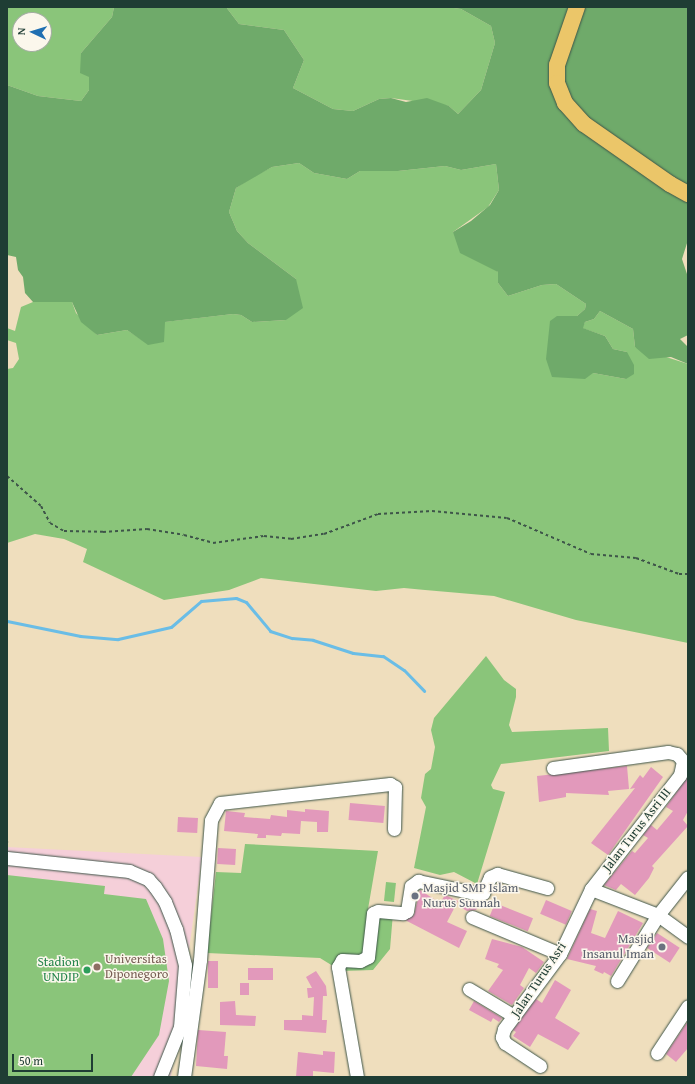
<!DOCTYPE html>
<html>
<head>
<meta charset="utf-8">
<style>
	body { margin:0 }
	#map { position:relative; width:695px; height:1084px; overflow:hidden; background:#efdebd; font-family:"Gentium Book Plus",serif }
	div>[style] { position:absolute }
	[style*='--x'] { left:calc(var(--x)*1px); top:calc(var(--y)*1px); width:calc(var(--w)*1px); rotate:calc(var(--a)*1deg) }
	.built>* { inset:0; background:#f5cfd9 }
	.green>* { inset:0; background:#8ac57a; transform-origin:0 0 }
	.forest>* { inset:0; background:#6faa6a }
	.stream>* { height:3px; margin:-1.5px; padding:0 1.5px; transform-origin:1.5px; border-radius:1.5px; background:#6abde6 }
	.building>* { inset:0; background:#e299bb; transform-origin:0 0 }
	.path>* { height:2px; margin-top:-1px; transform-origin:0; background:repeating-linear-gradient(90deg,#3e5549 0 3px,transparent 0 6px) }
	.roads { filter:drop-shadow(0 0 1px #3e5549) drop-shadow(0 0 1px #3e5549) }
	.minor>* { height:13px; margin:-6.5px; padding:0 6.5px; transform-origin:6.5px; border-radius:6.5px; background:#fff }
	.major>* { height:16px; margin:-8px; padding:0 8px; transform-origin:8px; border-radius:8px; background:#ebc669 }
	.dots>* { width:11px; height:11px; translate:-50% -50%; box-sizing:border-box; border:2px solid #fbf7ec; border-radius:50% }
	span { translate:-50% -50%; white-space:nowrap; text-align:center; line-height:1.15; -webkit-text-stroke:3px #fbf7ec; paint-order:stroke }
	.street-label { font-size:13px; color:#1f3d34 }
	.worship-label { font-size:13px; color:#5b616d }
	.left { translate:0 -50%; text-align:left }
	.right { translate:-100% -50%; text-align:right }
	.education-label { font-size:13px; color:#785e54 }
	.leisure-label { font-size:13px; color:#27864d }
	.frame { position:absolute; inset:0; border:8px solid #1f3d34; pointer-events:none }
	.north { position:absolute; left:12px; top:12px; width:40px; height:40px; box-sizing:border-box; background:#fbf7ec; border:1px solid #a3ada2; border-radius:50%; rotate:274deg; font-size:11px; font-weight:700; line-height:16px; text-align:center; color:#1f3d34 }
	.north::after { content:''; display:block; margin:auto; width:14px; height:18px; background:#1f6fb2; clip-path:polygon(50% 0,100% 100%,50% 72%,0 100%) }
	.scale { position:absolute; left:12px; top:1054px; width:81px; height:18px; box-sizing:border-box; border:2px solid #1f3d34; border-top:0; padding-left:5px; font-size:12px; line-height:14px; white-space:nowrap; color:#1f3d34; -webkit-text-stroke:3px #fbf7ec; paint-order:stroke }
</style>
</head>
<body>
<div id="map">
	<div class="built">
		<i style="clip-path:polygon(7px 847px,202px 857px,171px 1077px,7px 1077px)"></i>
	</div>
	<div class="green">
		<i style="clip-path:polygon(evenodd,7px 7px,114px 7px,112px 17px,81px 53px,89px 77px,89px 90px,81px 101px,38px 96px,7px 85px,7px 7px,20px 20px,44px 20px,44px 44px,20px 44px,20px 20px)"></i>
		<i style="clip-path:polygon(226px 7px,447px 7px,461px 9px,484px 22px,491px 26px,495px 43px,481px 90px,458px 114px,449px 106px,391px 98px,379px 99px,353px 111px,333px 109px,293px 88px,304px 60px,284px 30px,239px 24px)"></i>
		<i style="clip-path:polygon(299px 163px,314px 173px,347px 179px,360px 171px,398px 171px,445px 166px,461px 170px,496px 164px,499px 190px,488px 207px,453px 232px,498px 272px,498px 283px,508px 296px,542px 285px,556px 284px,586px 304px,585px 309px,577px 316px,557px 316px,593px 373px,626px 379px,627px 352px,613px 349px,605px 336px,582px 328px,585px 322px,594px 319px,600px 311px,633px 329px,635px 347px,688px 364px,688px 643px,576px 620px,494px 596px,425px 590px,404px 588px,376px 591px,261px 578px,229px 590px,164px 600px,83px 562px,87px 549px,64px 539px,35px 534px,7px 543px,7px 369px,13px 368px,19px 359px,16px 343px,7px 340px,7px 328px,15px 331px,21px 307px,33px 302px,72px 302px,76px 313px,97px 335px,127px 330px,148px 344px,162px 330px,164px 322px,233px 314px,241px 315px,252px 322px,286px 320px,296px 279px,248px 243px,237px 231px,229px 212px,236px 188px,251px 178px,272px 167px)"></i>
		<i style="clip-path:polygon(486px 656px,504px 680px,516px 689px,516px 697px,509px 725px,512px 732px,608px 728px,609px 751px,501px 764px,491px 785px,493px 789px,505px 792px,477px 884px,454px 872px,440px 875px,414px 868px,426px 807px,421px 798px,425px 774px,431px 769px,435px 747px,431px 730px,434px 718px)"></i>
		<i style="clip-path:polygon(245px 844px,378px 851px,368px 909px,393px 913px,390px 949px,373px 970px,341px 971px,320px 958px,207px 953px,216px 872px,241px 873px)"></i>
		<i style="clip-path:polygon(7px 875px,105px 886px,104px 894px,146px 899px,163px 939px,169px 981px,159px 1035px,131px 1077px,7px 1077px)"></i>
		<i style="left:386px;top:882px;width:10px;height:19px;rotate:6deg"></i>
	</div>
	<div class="forest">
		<i style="clip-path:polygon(114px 7px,226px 7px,239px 24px,284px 30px,304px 60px,293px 88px,333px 109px,353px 111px,379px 99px,391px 98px,406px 102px,427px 98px,449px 106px,458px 114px,481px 90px,495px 43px,491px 26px,484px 22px,461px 9px,447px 7px,688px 7px,688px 240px,682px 259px,688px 277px,688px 335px,680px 339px,688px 347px,688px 364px,671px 357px,649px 359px,635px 347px,633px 329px,600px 311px,594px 319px,585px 322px,583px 328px,605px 336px,613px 349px,627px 352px,634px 365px,634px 374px,626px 379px,593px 373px,585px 379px,552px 377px,546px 359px,550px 321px,557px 316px,577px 316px,585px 309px,586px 304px,556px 284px,542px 285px,508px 296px,498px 283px,498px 272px,460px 253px,453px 232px,471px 221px,490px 205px,499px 190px,496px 164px,461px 170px,445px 166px,398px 171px,360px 171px,347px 179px,314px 173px,299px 163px,272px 167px,236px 188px,229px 212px,237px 231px,248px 243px,296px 279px,303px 308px,286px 320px,252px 322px,241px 315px,233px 314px,165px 322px,164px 342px,148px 345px,127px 330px,97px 335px,81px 322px,72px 302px,33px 302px,25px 293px,23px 277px,18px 270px,16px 257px,7px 255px,7px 85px,38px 96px,81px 101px,89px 90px,89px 77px,80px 73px,81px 53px,112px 17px)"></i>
	</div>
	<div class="stream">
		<i style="--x:7;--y:621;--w:75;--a:11.6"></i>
		<i style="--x:80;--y:636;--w:38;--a:5"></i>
		<i style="--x:118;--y:639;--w:54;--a:-12.8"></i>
		<i style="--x:171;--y:627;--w:40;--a:-41"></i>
		<i style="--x:201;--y:601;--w:35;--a:-5"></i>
		<i style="--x:236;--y:598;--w:11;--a:22"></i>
		<i style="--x:246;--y:602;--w:38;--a:50"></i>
		<i style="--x:270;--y:631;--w:23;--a:18"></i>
		<i style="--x:292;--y:638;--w:21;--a:5"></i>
		<i style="--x:313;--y:640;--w:42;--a:18"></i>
		<i style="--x:353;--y:653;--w:30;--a:6"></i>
		<i style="--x:383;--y:656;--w:25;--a:34"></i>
		<i style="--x:404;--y:670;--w:29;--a:46"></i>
	</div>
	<div class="building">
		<i style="clip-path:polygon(627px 766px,629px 789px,608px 791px,609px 795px,566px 793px,566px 797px,539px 802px,537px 776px)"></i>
		<i style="clip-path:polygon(651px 767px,663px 777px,608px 855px,591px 843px,635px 788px,630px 789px,640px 775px,643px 778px)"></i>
		<i style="clip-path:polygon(688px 776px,688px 811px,683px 820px,688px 826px,652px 866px,654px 868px,649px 878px,635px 895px,621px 884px,616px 890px,604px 885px,632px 851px,635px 853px,648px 838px,643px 835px,651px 825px,657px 830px,673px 811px,666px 807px)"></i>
		<i style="left:350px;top:803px;width:35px;height:17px;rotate:5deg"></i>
		<i style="clip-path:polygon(305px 809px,329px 811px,328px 832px,317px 832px,317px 822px,301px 821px,300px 834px,282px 833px,281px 836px,266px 835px,266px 838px,257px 838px,258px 834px,224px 831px,226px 811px,245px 813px,244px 817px,270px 819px,271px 815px,287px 817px,287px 810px,305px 812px)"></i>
		<i style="left:178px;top:817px;width:20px;height:15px;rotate:3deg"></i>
		<i style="left:218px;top:848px;width:18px;height:16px;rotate:3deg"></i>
		<i style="clip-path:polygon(420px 890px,440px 903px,445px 895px,458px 901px,447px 922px,467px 931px,459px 948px,405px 920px,414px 915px)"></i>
		<i style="clip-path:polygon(464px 899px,477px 902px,481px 902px,476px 910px,467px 911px,460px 907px)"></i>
		<i style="left:546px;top:900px;width:28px;height:15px;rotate:23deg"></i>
		<i style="left:495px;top:903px;width:41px;height:14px;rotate:22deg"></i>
		<i style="clip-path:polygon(590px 909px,597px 911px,591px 933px,605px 938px,618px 911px,643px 923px,611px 976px,604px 972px,603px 974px,594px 970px,596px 966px,567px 959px)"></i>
		<i style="left:657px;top:933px;width:27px;height:18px;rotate:33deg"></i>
		<i style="clip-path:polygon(492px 939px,522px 947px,544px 962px,536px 973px,529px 968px,520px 985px,524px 988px,512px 1005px,488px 991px,503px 970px,497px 967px,499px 964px,485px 959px)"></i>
		<i style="left:208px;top:961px;width:10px;height:27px"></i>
		<i style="left:273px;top:968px;width:12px;height:25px;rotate:90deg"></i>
		<i style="clip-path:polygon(316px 971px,326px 986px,327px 996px,323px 996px,322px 1020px,327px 1020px,326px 1033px,284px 1030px,284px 1020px,302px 1020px,302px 1015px,313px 1016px,314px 997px,308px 998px,307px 988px,312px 988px,306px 977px)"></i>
		<i style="clip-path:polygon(555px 980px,571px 990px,555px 1018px,580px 1033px,568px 1050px,538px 1034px,530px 1047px,513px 1036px,516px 1032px,513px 1030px,536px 999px,542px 1003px)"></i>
		<i style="left:240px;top:983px;width:9px;height:12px"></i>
		<i style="clip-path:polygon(235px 1001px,236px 1015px,256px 1016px,255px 1026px,220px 1025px,220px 1002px)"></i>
		<i style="clip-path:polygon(474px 1001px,502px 1018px,499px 1022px,493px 1018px,491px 1022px,469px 1010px)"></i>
		<i style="clip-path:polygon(688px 1021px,688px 1048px,676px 1062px,666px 1054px)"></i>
		<i style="clip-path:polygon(198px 1030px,226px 1032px,224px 1056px,228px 1056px,227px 1069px,196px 1066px)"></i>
		<i style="clip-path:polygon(323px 1051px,335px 1052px,334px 1073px,313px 1071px,313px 1077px,296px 1077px,298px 1052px,323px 1055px)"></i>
	</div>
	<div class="path">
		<i style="--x:7;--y:476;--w:45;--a:41.4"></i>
		<i style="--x:41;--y:506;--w:19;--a:62"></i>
		<i style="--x:50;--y:523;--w:16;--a:30"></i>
		<i style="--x:64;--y:531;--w:39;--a:1"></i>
		<i style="--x:103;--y:532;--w:44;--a:-3.9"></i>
		<i style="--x:147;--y:529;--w:37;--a:9"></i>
		<i style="--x:184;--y:535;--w:30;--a:15"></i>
		<i style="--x:213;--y:543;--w:51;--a:-7.8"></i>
		<i style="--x:264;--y:536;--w:27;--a:6"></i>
		<i style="--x:291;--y:539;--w:33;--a:-9"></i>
		<i style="--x:324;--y:534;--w:58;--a:-20.3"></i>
		<i style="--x:378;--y:514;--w:54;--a:-3.2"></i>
		<i style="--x:432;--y:511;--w:75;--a:5.3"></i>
		<i style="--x:507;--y:518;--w:91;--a:23.2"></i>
		<i style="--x:591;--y:554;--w:45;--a:5.1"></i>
		<i style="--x:636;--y:558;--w:46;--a:20.4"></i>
		<i style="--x:679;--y:574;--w:9;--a:0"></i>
		<i style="--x:7;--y:842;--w:1;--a:45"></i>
	</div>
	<div class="roads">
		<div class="minor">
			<i style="--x:553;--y:768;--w:116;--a:-7.9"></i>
			<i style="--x:668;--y:752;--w:9;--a:13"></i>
			<i style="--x:677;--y:754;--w:9;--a:49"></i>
			<i style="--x:683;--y:761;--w:14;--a:102"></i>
			<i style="--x:680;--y:775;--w:145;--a:128"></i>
			<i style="--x:7;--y:858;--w:123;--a:6.1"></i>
			<i style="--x:129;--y:871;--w:21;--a:23"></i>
			<i style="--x:148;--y:879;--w:11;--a:49"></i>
			<i style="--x:155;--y:887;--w:18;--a:56"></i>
			<i style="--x:165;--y:902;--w:29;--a:68"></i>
			<i style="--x:176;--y:929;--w:37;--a:76"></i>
			<i style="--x:185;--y:965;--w:62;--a:94.6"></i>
			<i style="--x:180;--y:1027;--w:54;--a:111.8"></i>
			<i style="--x:472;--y:917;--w:95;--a:22.8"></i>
			<i style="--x:617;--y:981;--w:78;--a:-58.2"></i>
			<i style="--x:658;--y:915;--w:48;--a:-51.7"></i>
			<i style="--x:469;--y:989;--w:52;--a:31"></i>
			<i style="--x:657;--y:1053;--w:56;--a:-56.6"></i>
			<i style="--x:540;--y:1066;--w:42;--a:-146.7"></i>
			<i style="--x:505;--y:1043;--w:7;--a:-117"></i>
			<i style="--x:502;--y:1037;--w:8;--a:-76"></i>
			<i style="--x:504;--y:1029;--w:94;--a:-53.3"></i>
			<i style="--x:560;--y:954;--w:72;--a:-64.5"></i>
			<i style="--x:591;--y:889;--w:72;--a:21.2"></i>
			<i style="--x:658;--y:915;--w:37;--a:36"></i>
			<i style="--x:184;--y:1077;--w:118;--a:-82.2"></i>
			<i style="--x:200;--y:960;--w:140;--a:-85.5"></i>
			<i style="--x:211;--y:820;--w:19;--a:-62"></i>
			<i style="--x:220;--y:803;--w:171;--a:-6.4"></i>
			<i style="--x:390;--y:784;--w:6;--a:31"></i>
			<i style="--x:395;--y:787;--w:42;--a:91.4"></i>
			<i style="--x:357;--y:1077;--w:112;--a:-99.8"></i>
			<i style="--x:338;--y:967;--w:8;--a:-60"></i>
			<i style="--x:342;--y:960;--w:18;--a:3"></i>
			<i style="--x:360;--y:961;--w:9;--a:-27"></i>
			<i style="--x:368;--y:957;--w:44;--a:-83.5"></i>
			<i style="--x:373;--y:913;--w:5;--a:-22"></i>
			<i style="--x:378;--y:911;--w:25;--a:5"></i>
			<i style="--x:403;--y:913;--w:4;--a:-27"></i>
			<i style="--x:407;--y:911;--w:25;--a:-81"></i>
			<i style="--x:411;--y:886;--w:9;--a:-36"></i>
			<i style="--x:418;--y:881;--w:62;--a:12"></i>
			<i style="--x:479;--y:894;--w:4;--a:-14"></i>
			<i style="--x:483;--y:893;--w:17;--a:-66"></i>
			<i style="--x:490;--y:877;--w:8;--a:-23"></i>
			<i style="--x:497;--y:874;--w:52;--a:15.6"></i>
		</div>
		<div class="major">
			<i style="--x:577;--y:7;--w:61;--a:109"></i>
			<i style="--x:557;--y:65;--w:18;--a:90"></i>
			<i style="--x:557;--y:83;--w:22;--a:68"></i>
			<i style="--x:565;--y:103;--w:28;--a:48"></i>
			<i style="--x:584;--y:124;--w:105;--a:34.9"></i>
			<i style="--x:670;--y:184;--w:21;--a:29"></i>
		</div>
	</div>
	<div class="dots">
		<i style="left:415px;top:896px;background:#6b7280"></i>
		<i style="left:662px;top:947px;background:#6b7280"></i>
		<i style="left:97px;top:967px;background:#8d6e63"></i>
		<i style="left:87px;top:970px;background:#2e9e5b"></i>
	</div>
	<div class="street-label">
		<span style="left:637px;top:830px;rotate:-52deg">Jalan Turus Asri III</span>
		<span style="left:539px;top:980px;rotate:-56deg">Jalan Turus Asri</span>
	</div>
	<div class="worship-label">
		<span class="left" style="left:423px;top:896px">Masjid SMP Islam<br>Nurus Sunnah</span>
		<span class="right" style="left:654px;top:947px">Masjid<br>Insanul Iman</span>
	</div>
	<div class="education-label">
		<span class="left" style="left:105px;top:967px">Universitas<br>Diponegoro</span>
	</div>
	<div class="leisure-label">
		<span class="right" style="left:79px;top:970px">Stadion<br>UNDIP</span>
	</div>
	<div class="frame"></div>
	<div class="north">N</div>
	<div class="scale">50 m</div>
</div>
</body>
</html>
